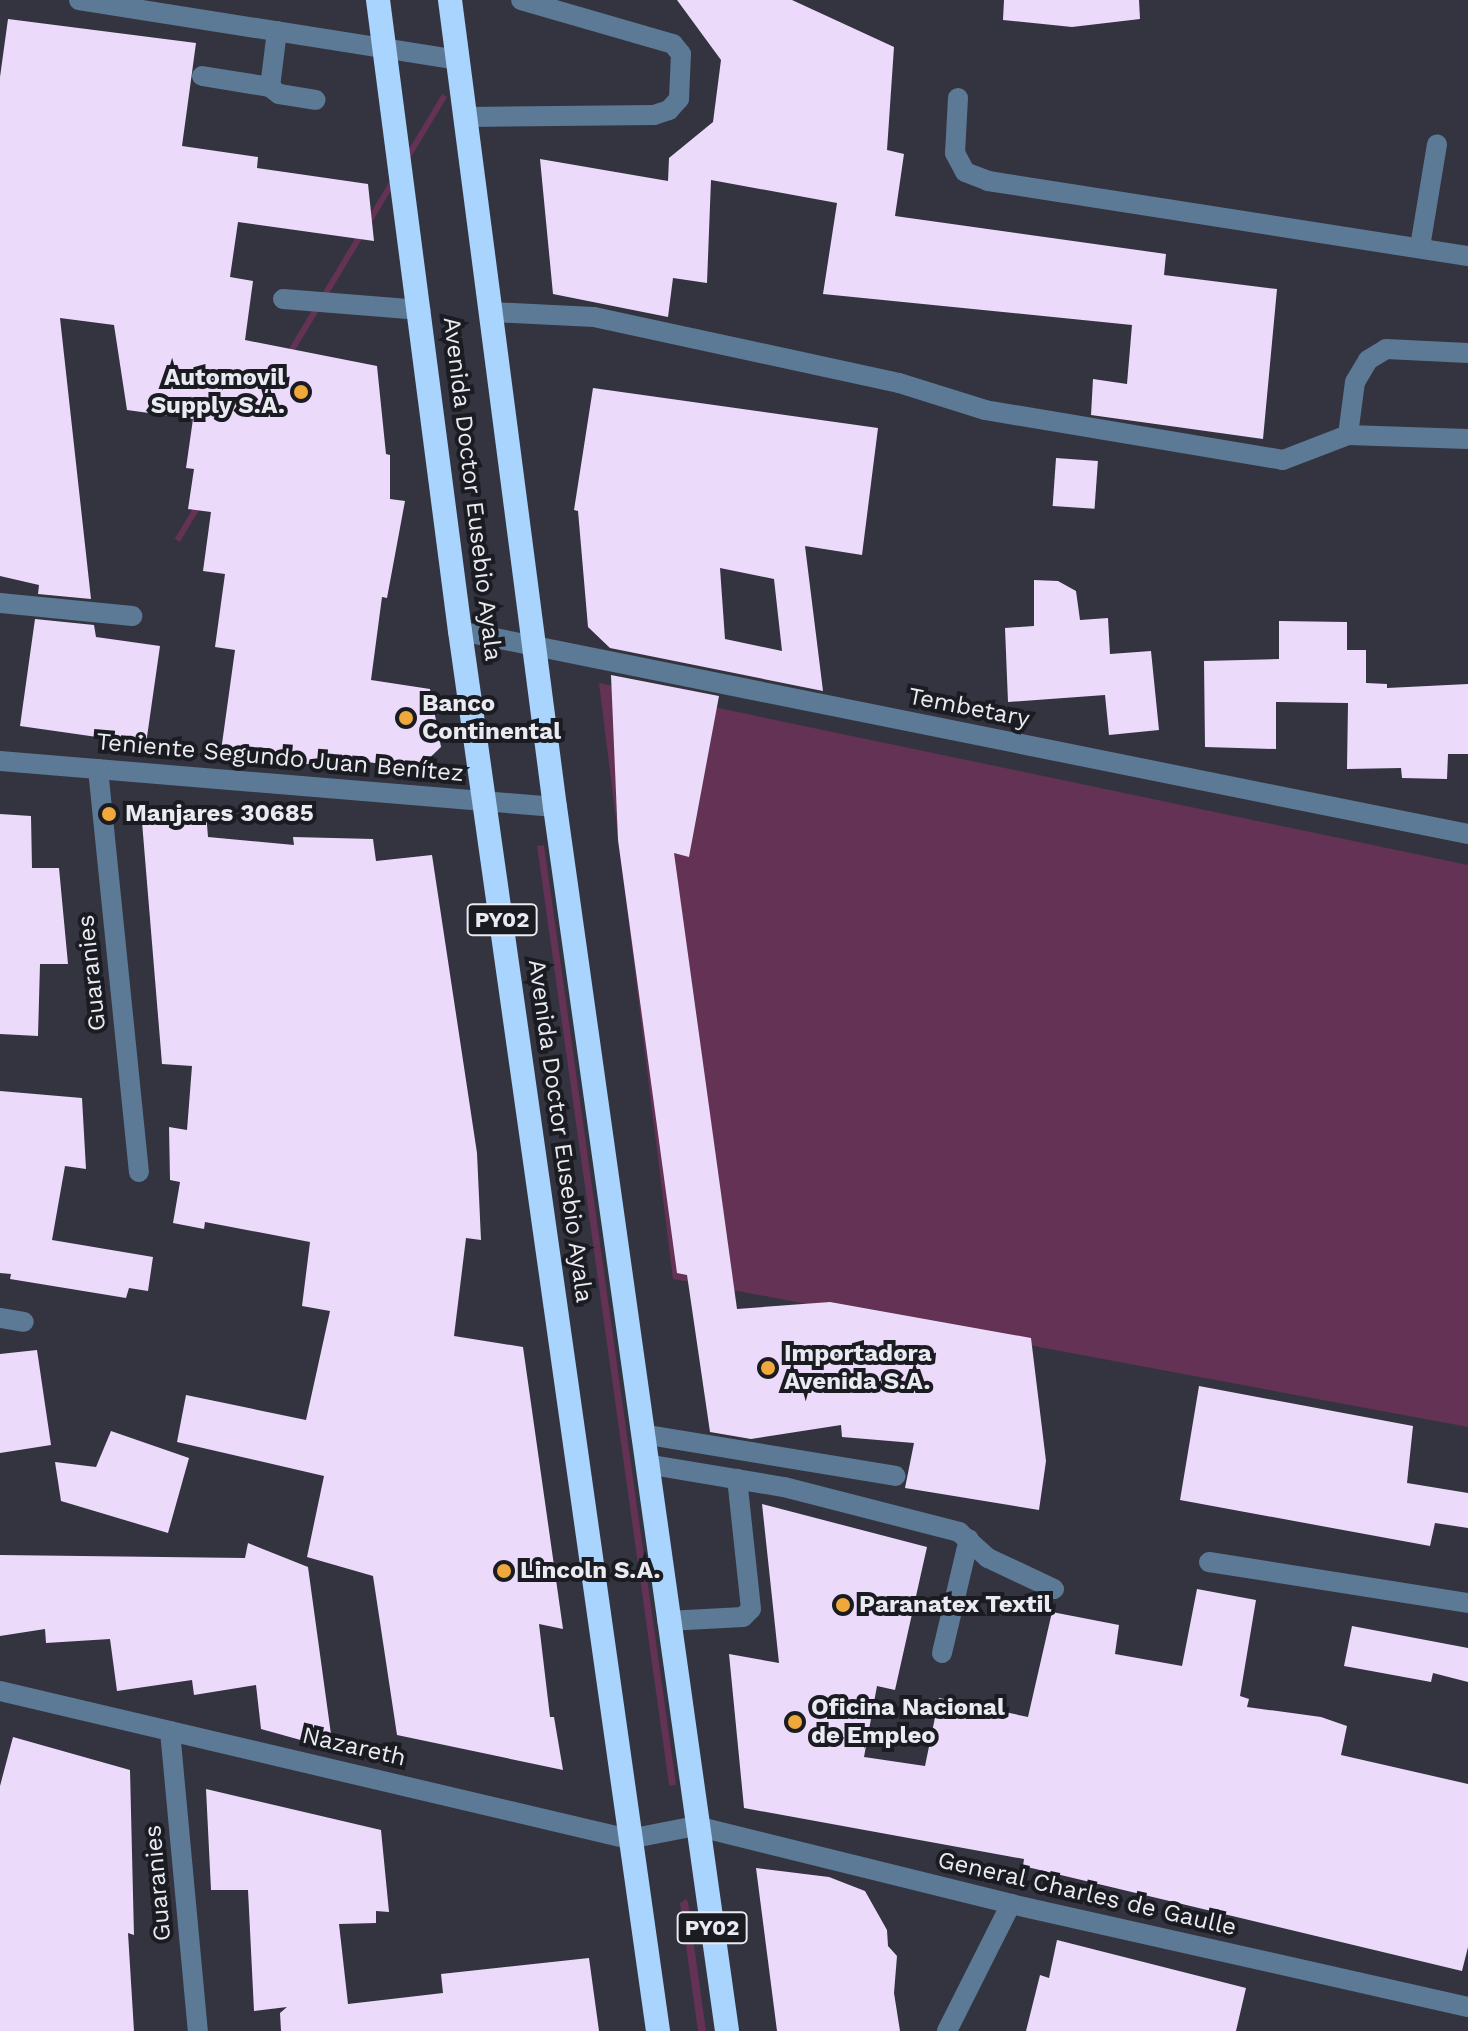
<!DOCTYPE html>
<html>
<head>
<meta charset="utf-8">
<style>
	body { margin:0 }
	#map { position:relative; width:1468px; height:2031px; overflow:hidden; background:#333440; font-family:"Work Sans",sans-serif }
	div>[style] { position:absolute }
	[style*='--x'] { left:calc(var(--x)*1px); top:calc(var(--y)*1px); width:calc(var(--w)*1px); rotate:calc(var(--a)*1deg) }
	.green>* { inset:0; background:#633254; transform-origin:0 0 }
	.building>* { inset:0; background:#ecdafb; transform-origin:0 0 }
	.minor>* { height:20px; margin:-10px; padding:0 10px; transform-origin:10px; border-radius:10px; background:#5c7995 }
	.highway>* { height:24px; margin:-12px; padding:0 12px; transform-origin:12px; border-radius:12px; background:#a9d4fd }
	.dots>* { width:22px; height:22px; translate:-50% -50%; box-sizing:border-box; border:4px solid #1b1c22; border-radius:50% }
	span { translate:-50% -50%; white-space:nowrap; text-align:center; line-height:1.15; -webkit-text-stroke:8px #1b1c22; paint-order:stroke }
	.shield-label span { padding:2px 6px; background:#1b1c22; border:2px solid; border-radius:6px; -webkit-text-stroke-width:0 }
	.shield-label { font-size:22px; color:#e9eaf2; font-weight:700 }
	.poi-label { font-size:24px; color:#e9eaf2; font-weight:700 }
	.right { translate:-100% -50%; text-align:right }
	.left { translate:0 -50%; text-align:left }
	.street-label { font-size:24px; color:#e9eaf2 }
</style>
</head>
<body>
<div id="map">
	<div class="green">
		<i style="left:442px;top:94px;width:6px;height:519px;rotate:31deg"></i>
		<i style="clip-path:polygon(599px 683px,1468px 865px,1468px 1427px,673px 1279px)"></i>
		<i style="left:544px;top:845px;width:949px;height:7px;rotate:82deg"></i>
		<i style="clip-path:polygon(686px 1899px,688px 1902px,706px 2031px,698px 2031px,680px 1903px)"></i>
	</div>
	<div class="building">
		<i style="clip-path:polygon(677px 0,792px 0,894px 47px,887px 150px,904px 154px,895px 216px,1166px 254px,1164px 275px,1277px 289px,1263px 439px,1091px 415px,1093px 379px,1127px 384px,1132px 325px,823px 294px,837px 203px,711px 180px,707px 283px,673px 278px,668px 317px,553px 294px,540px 159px,668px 181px,669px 158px,713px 122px,721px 60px)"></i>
		<i style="clip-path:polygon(1004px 0,1139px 0,1140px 19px,1072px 27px,1003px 20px)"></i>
		<i style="clip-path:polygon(8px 19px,196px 43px,182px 146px,258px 157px,257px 168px,368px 184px,374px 241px,238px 222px,230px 277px,253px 281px,245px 340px,377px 366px,386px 454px,390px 455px,390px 499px,405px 501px,387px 598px,382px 597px,371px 680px,430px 689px,441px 747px,417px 770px,350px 759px,348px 770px,221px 751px,235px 650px,215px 647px,225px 574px,203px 571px,211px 512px,188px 509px,194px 469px,186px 468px,193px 419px,127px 410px,114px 325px,60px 318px,91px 599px,38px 594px,39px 585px,0 576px,0 77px)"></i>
		<i style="clip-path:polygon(evenodd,593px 388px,878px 428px,862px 555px,805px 546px,823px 691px,610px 648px,588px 627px,578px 511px,574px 510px,593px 388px,720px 568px,774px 579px,782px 651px,725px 639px,720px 568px)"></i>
		<i style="left:1056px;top:458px;width:42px;height:48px;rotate:4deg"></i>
		<i style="clip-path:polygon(1034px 580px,1058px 581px,1076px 591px,1080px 620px,1108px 618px,1110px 654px,1151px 651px,1159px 730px,1109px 735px,1105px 695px,1008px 702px,1005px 628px,1034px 626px)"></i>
		<i style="clip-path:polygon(35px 619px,94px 625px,96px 637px,160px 646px,146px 744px,20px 726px)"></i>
		<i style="clip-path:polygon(1279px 621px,1347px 622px,1347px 650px,1366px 650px,1366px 683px,1387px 684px,1387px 688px,1468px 684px,1468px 754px,1448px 754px,1447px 779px,1402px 778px,1401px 768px,1347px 769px,1348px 703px,1276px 702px,1276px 749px,1205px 747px,1204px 661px,1279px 659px)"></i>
		<i style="clip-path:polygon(611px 675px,719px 696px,689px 857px,674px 853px,737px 1309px,830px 1302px,1031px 1338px,1046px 1461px,1039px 1510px,905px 1488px,914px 1443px,842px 1437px,841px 1425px,751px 1439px,710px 1432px,687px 1275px,677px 1273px,618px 840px)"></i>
		<i style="clip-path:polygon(166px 811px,206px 812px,208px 837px,294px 845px,293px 837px,373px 839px,376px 861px,432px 855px,477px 1153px,481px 1240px,466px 1238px,454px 1336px,523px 1347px,563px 1629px,539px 1624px,550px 1717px,554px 1717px,563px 1770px,397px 1735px,373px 1576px,307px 1557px,324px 1476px,177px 1442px,186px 1395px,306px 1420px,330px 1311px,302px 1306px,310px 1242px,205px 1222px,204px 1229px,173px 1223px,180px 1182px,170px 1180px,169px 1127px,187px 1130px,192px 1066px,162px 1064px,142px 822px)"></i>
		<i style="clip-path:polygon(0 814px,31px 816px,32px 868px,59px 868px,68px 964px,40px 964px,38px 1036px,0 1034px)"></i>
		<i style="clip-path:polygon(0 1091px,82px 1098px,86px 1169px,65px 1166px,52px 1240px,153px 1257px,148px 1291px,129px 1288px,126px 1298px,10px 1279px,11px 1274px,0 1273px)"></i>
		<i style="clip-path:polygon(37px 1350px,51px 1445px,0 1453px,0 1354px)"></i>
		<i style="clip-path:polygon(1199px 1386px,1413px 1426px,1407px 1483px,1468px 1493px,1468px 1528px,1435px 1523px,1430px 1546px,1180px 1500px)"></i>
		<i style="clip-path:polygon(111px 1431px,189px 1458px,168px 1533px,61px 1501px,55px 1462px,96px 1467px)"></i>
		<i style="clip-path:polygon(762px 1504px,927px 1547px,895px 1690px,877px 1686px,864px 1757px,925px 1766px,939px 1698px,1028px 1717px,1052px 1612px,1119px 1625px,1115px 1654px,1182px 1666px,1197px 1589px,1256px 1600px,1240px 1696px,1249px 1699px,1247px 1707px,1321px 1717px,1347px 1726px,1341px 1755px,1468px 1784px,1468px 1947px,1462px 1971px,1023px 1866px,1024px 1859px,744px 1808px,729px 1654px,779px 1663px)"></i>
		<i style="clip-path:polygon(248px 1543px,308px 1567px,333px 1749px,261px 1729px,256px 1685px,194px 1695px,192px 1680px,117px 1691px,110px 1639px,46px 1643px,45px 1629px,0 1636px,0 1555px,245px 1558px)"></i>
		<i style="clip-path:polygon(1352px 1626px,1468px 1648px,1468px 1682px,1433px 1673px,1431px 1682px,1344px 1666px)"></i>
		<i style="clip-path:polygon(13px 1737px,130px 1770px,134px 1935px,128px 1933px,134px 2031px,0 2031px,0 1786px)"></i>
		<i style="clip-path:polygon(206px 1789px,381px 1830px,389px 1912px,376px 1911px,376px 1923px,339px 1924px,348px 2004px,443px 1993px,441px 1974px,589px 1958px,599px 2031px,281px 2031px,280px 2013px,287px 2007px,254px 2011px,248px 1890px,211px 1890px)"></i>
		<i style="clip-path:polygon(756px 1868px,829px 1877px,865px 1891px,887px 1930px,888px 1946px,897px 1956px,894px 1993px,900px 2031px,777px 2031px)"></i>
		<i style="clip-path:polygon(1057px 1940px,1246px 1988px,1236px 2031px,1026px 2031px,1040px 1975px,1049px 1978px)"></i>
	</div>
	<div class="minor">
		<i style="--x:79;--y:0;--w:385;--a:9"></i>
		<i style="--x:277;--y:31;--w:56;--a:97.1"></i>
		<i style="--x:270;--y:87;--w:11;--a:38"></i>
		<i style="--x:279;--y:94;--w:37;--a:9"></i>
		<i style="--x:202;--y:76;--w:69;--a:9.2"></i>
		<i style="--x:958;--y:98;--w:55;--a:93.1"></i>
		<i style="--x:955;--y:153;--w:21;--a:62"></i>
		<i style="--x:965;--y:172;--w:25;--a:21"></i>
		<i style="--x:988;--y:181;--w:486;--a:8.9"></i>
		<i style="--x:466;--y:117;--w:188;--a:-0.6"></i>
		<i style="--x:654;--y:115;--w:16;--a:-18"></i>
		<i style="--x:669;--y:110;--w:15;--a:-48"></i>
		<i style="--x:679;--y:99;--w:45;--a:-87.5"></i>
		<i style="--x:681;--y:54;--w:13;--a:-129"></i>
		<i style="--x:673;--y:44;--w:158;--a:-163.9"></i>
		<i style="--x:1420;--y:247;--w:104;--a:-80.6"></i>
		<i style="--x:283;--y:299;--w:138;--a:4.6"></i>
		<i style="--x:491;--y:312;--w:103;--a:2.8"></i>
		<i style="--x:594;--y:317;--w:312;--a:12.2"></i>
		<i style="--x:899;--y:383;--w:90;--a:17.4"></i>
		<i style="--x:985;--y:410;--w:302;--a:9.5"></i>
		<i style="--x:1283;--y:460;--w:70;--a:-21"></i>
		<i style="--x:1348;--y:435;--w:120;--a:1.9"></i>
		<i style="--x:1348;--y:435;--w:53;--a:-82.5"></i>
		<i style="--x:1355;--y:382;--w:26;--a:-59"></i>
		<i style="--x:1368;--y:360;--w:21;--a:-31"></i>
		<i style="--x:1386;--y:349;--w:82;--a:2.8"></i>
		<i style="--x:0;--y:603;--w:133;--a:5.6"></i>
		<i style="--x:460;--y:631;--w:1028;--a:11.39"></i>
		<i style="--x:0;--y:761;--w:557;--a:4.74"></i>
		<i style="--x:98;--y:769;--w:405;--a:84.2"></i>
		<i style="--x:0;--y:1318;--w:24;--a:9"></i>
		<i style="--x:642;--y:1434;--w:257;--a:9.4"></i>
		<i style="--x:646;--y:1464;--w:140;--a:9.5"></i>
		<i style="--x:784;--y:1487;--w:181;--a:14.4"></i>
		<i style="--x:959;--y:1532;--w:39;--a:42"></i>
		<i style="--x:988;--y:1558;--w:73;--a:25.2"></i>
		<i style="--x:1209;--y:1562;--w:262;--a:9"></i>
		<i style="--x:667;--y:1621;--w:76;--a:-3"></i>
		<i style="--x:743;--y:1617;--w:11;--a:-45"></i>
		<i style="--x:751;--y:1609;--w:131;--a:-96.1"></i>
		<i style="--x:942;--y:1653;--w:117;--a:-76.7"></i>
		<i style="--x:0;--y:1691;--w:646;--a:13.24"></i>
		<i style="--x:629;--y:1839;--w:68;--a:-11"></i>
		<i style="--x:696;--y:1826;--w:325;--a:13.9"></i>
		<i style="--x:1011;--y:1904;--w:468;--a:12.7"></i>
		<i style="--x:170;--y:1731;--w:301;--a:84.7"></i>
		<i style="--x:947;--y:2031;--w:142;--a:-63.3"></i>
	</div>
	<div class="highway">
		<i style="--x:378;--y:0;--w:636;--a:82.6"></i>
		<i style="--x:460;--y:631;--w:1414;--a:81.95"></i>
		<i style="--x:450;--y:0;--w:814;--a:82.59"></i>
		<i style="--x:555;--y:807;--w:1236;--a:82"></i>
	</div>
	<div class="dots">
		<i style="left:301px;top:392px;background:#eea83c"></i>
		<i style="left:406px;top:718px;background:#eea83c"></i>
		<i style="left:109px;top:814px;background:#eea83c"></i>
		<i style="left:768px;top:1368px;background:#eea83c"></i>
		<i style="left:504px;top:1571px;background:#eea83c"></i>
		<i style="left:843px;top:1605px;background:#eea83c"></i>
		<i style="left:795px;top:1722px;background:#eea83c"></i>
	</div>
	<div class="shield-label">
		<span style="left:502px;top:920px">PY02</span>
		<span style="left:712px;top:1928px">PY02</span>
	</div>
	<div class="poi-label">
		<span class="right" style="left:285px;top:392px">Automovil<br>Supply S.A.</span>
		<span class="left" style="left:422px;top:718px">Banco<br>Continental</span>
		<span class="left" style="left:125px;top:814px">Manjares 30685</span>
		<span class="left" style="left:784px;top:1368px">Importadora<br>Avenida S.A.</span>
		<span class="left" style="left:520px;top:1571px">Lincoln S.A.</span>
		<span class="left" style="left:859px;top:1605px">Paranatex Textil</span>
		<span class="left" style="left:811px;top:1722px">Oficina Nacional<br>de Empleo</span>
	</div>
	<div class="street-label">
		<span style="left:472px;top:489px;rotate:83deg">Avenida Doctor Eusebio Ayala</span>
		<span style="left:969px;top:708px;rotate:11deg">Tembetary</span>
		<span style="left:280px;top:758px;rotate:5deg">Teniente Segundo Juan Benítez</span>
		<span style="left:92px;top:973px;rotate:-96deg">Guaranies</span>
		<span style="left:560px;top:1131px;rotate:82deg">Avenida Doctor Eusebio Ayala</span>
		<span style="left:354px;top:1747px;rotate:13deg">Nazareth</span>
		<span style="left:158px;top:1883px;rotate:-95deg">Guaranies</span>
		<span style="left:1087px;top:1894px;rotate:13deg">General Charles de Gaulle</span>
	</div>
</div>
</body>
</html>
